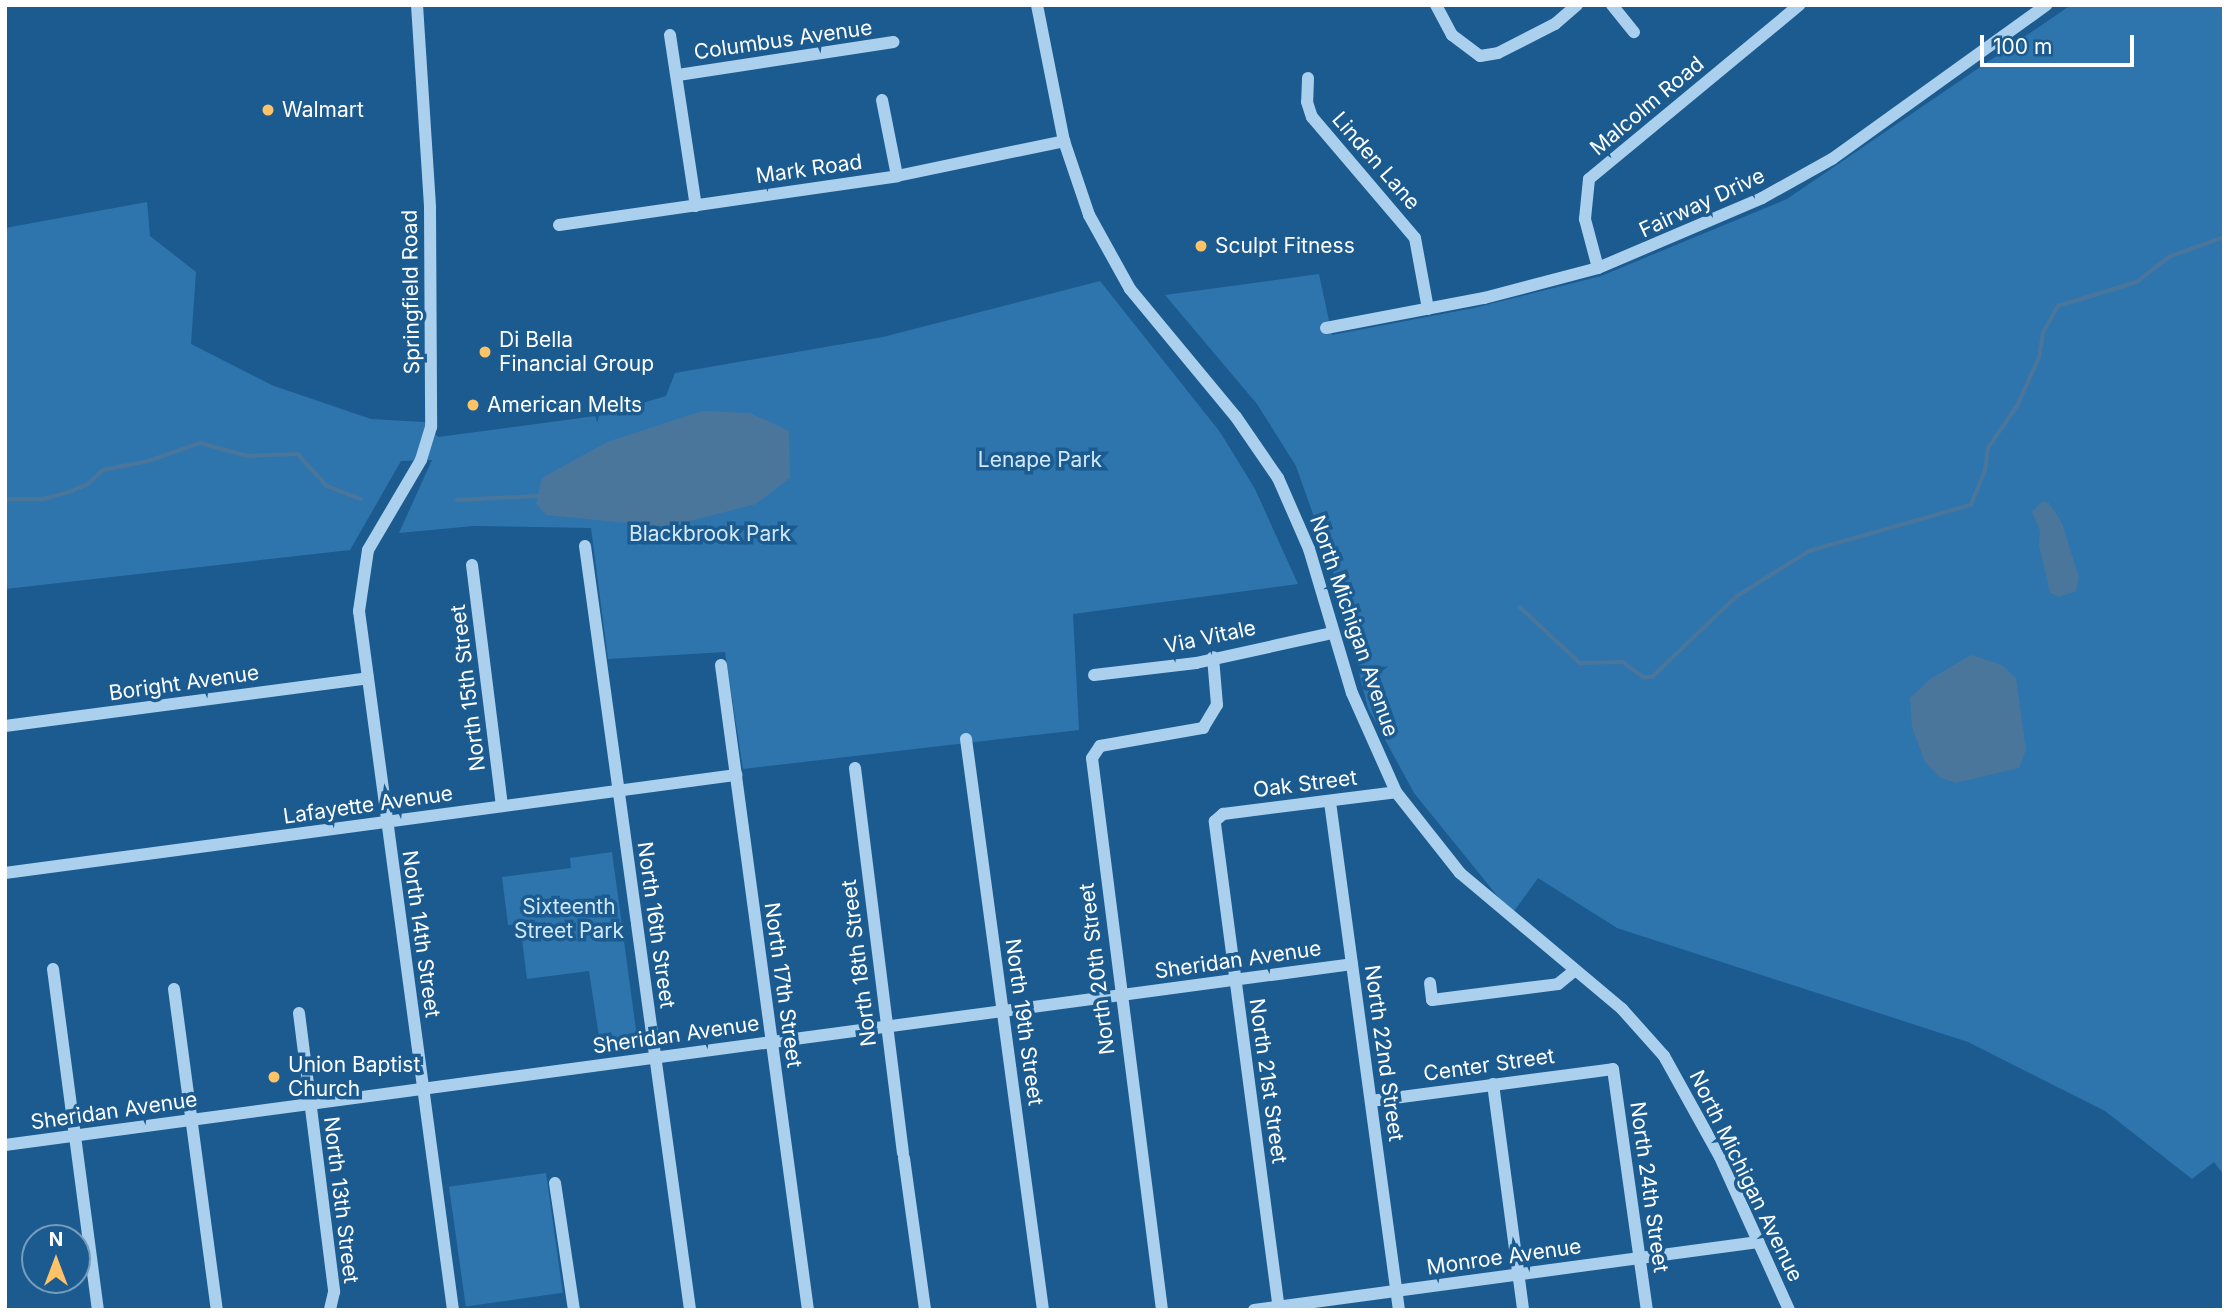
<!DOCTYPE html>
<html>
<head>
<meta charset="utf-8">
<style>
	body { margin:0 }
	#map { position:relative; width:2229px; height:1315px; overflow:hidden; background:#1b5b90; font-family:Inter,sans-serif }
	div>[style] { position:absolute }
	[style*='--x'] { left:calc(var(--x)*1px); top:calc(var(--y)*1px); width:calc(var(--w)*1px); rotate:calc(var(--a)*1deg) }
	.green>* { inset:0; background:#2e75ae; transform-origin:0 0 }
	.water>* { inset:0; background:#4a769c }
	.stream>* { height:3.5px; margin:-1.75px; padding:0 1.75px; transform-origin:1.75px; border-radius:1.75px; background:#4a769c }
	.minor>* { height:12px; margin:-6px; padding:0 6px; transform-origin:6px; border-radius:6px; background:#aad0ee }
	.dots>* { width:19px; height:19px; translate:-50% -50%; box-sizing:border-box; border:4px solid #1b5b90; border-radius:50% }
	span { translate:-50% -50%; white-space:nowrap; text-align:center; line-height:1.15; -webkit-text-stroke:7px #1b5b90; paint-order:stroke }
	.street-label { font-size:21px; color:#fff }
	.poi-label { font-size:21px; color:#fff }
	.left { translate:0 -50%; text-align:left }
	.park-label { font-size:21px; color:#d0e8fa }
	.frame { position:absolute; inset:0; border:7px solid #fff; pointer-events:none }
	.north { position:absolute; left:21px; top:1224px; width:70px; height:70px; box-sizing:border-box; background:#1b5b90; border:2px solid #769dbc; border-radius:50%; rotate:0deg; font-size:19px; font-weight:700; line-height:28px; text-align:center; color:#fff }
	.north::after { content:''; display:block; margin:auto; width:24px; height:32px; background:#ffc367; clip-path:polygon(50% 0,100% 100%,50% 72%,0 100%) }
	.scale { position:absolute; left:1980px; top:35px; width:154px; height:32px; box-sizing:border-box; border:4px solid #fff; border-top:0; padding-left:9px; font-size:21px; line-height:24px; white-space:nowrap; color:#fff; -webkit-text-stroke:5px #1b5b90; paint-order:stroke }
</style>
</head>
<body>
<div id="map">
	<div class="green">
		<i style="clip-path:polygon(2071px 5px,2224px 5px,2224px 1175px,2214px 1162px,2192px 1179px,2105px 1111px,1968px 1042px,1617px 928px,1538px 878px,1512px 914px,1414px 793px,1368px 708px,1332px 568px,1296px 466px,1257px 404px,1165px 295px,1319px 274px,1332px 335px,1474px 308px,1601px 276px,1787px 199px)"></i>
		<i style="clip-path:polygon(147px 202px,150px 236px,196px 272px,191px 344px,274px 386px,371px 419px,424px 422px,438px 437px,603px 415px,666px 396px,675px 373px,883px 337px,1100px 281px,1220px 432px,1255px 489px,1298px 584px,1073px 614px,1079px 730px,743px 769px,725px 652px,608px 659px,591px 528px,474px 526px,399px 533px,432px 460px,401px 461px,350px 550px,5px 589px,5px 228px)"></i>
		<i style="clip-path:polygon(612px 852px,638px 1045px,601px 1050px,589px 971px,527px 979px,520px 924px,508px 925px,502px 877px,571px 868px,570px 858px)"></i>
		<i style="left:546px;top:1173px;width:121px;height:98px;rotate:82deg"></i>
	</div>
	<div class="water">
		<i style="clip-path:polygon(702px 411px,750px 413px,789px 431px,790px 478px,756px 504px,667px 527px,546px 515px,536px 503px,542px 478px,607px 442px)"></i>
		<i style="clip-path:polygon(2042px 501px,2049px 503px,2062px 523px,2079px 578px,2076px 591px,2059px 597px,2050px 593px,2039px 545px,2040px 531px,2032px 512px)"></i>
		<i style="clip-path:polygon(1971px 655px,2002px 665px,2016px 678px,2026px 750px,2019px 768px,1955px 783px,1939px 777px,1925px 762px,1912px 727px,1910px 698px,1930px 679px)"></i>
	</div>
	<div class="stream">
		<i style="--x:5;--y:499;--w:38;--a:0"></i>
		<i style="--x:43;--y:499;--w:27;--a:-15"></i>
		<i style="--x:69;--y:492;--w:21;--a:-23"></i>
		<i style="--x:88;--y:484;--w:21;--a:-43"></i>
		<i style="--x:103;--y:470;--w:47;--a:-11.1"></i>
		<i style="--x:149;--y:461;--w:54;--a:-19.4"></i>
		<i style="--x:200;--y:443;--w:50;--a:15.2"></i>
		<i style="--x:248;--y:456;--w:50;--a:-2.3"></i>
		<i style="--x:298;--y:454;--w:43;--a:47.8"></i>
		<i style="--x:327;--y:486;--w:36;--a:21"></i>
		<i style="--x:457;--y:500;--w:80;--a:-2.9"></i>
		<i style="--x:1520;--y:607;--w:82;--a:43"></i>
		<i style="--x:1580;--y:663;--w:43;--a:-1.3"></i>
		<i style="--x:1623;--y:662;--w:26;--a:36"></i>
		<i style="--x:1644;--y:677;--w:8;--a:0"></i>
		<i style="--x:1652;--y:677;--w:117;--a:-43.6"></i>
		<i style="--x:1737;--y:596;--w:85;--a:-32"></i>
		<i style="--x:1809;--y:551;--w:168;--a:-15.9"></i>
		<i style="--x:1971;--y:505;--w:38;--a:-68"></i>
		<i style="--x:1985;--y:470;--w:22;--a:-82"></i>
		<i style="--x:1988;--y:448;--w:51;--a:-55.4"></i>
		<i style="--x:2017;--y:406;--w:53;--a:-65.4"></i>
		<i style="--x:2039;--y:358;--w:25;--a:-81"></i>
		<i style="--x:2043;--y:333;--w:31;--a:-61"></i>
		<i style="--x:2058;--y:306;--w:83;--a:-16.9"></i>
		<i style="--x:2137;--y:282;--w:41;--a:-38"></i>
		<i style="--x:2169;--y:257;--w:59;--a:-20"></i>
	</div>
	<div class="minor">
		<i style="--x:417;--y:5;--w:203;--a:86.3"></i>
		<i style="--x:430;--y:208;--w:219;--a:89.7"></i>
		<i style="--x:431;--y:427;--w:34;--a:107"></i>
		<i style="--x:421;--y:460;--w:104;--a:120.5"></i>
		<i style="--x:368;--y:550;--w:62;--a:98.4"></i>
		<i style="--x:359;--y:611;--w:705;--a:82.34"></i>
		<i style="--x:1037;--y:5;--w:139;--a:78.8"></i>
		<i style="--x:1064;--y:141;--w:78;--a:71.3"></i>
		<i style="--x:1089;--y:215;--w:85;--a:61"></i>
		<i style="--x:1130;--y:289;--w:166;--a:50.4"></i>
		<i style="--x:1236;--y:417;--w:74;--a:55.5"></i>
		<i style="--x:1278;--y:478;--w:77;--a:66.4"></i>
		<i style="--x:1309;--y:549;--w:150;--a:73.4"></i>
		<i style="--x:1352;--y:693;--w:108;--a:66"></i>
		<i style="--x:1396;--y:792;--w:103;--a:51.7"></i>
		<i style="--x:1460;--y:873;--w:212;--a:40"></i>
		<i style="--x:1622;--y:1009;--w:63;--a:48.2"></i>
		<i style="--x:1664;--y:1056;--w:115;--a:61"></i>
		<i style="--x:1720;--y:1157;--w:168;--a:65.7"></i>
		<i style="--x:1436;--y:5;--w:34;--a:62"></i>
		<i style="--x:1452;--y:35;--w:35;--a:37"></i>
		<i style="--x:1480;--y:56;--w:18;--a:-9"></i>
		<i style="--x:1498;--y:53;--w:64;--a:-27"></i>
		<i style="--x:1555;--y:24;--w:29;--a:-41"></i>
		<i style="--x:1612;--y:5;--w:35;--a:51"></i>
		<i style="--x:670;--y:35;--w:173;--a:81.4"></i>
		<i style="--x:678;--y:75;--w:218;--a:-8.7"></i>
		<i style="--x:1308;--y:78;--w:24;--a:92"></i>
		<i style="--x:1307;--y:102;--w:16;--a:72"></i>
		<i style="--x:1312;--y:117;--w:159;--a:49.6"></i>
		<i style="--x:1415;--y:238;--w:72;--a:79.6"></i>
		<i style="--x:882;--y:100;--w:77;--a:78.8"></i>
		<i style="--x:559;--y:225;--w:342;--a:-8.2"></i>
		<i style="--x:897;--y:176;--w:171;--a:-11.8"></i>
		<i style="--x:1598;--y:268;--w:51;--a:-104.9"></i>
		<i style="--x:1585;--y:219;--w:40;--a:-84.3"></i>
		<i style="--x:1589;--y:179;--w:273;--a:-39.6"></i>
		<i style="--x:1326;--y:328;--w:161;--a:-10.8"></i>
		<i style="--x:1484;--y:298;--w:118;--a:-14.7"></i>
		<i style="--x:1598;--y:268;--w:178;--a:-23.1"></i>
		<i style="--x:1762;--y:198;--w:80;--a:-29.1"></i>
		<i style="--x:1832;--y:159;--w:264;--a:-35.7"></i>
		<i style="--x:585;--y:546;--w:771;--a:82.17"></i>
		<i style="--x:472;--y:565;--w:243;--a:82.9"></i>
		<i style="--x:721;--y:665;--w:651;--a:82.32"></i>
		<i style="--x:1094;--y:675;--w:103;--a:-6.7"></i>
		<i style="--x:1196;--y:663;--w:140;--a:-12.4"></i>
		<i style="--x:5;--y:726;--w:366;--a:-7.5"></i>
		<i style="--x:966;--y:739;--w:576;--a:82.32"></i>
		<i style="--x:855;--y:768;--w:388;--a:82.9"></i>
		<i style="--x:1330;--y:802;--w:513;--a:82.27"></i>
		<i style="--x:5;--y:873;--w:738;--a:-7.64"></i>
		<i style="--x:53;--y:969;--w:344;--a:82.5"></i>
		<i style="--x:1430;--y:983;--w:17;--a:83"></i>
		<i style="--x:1432;--y:1000;--w:127;--a:-7.2"></i>
		<i style="--x:1558;--y:984;--w:22;--a:-39"></i>
		<i style="--x:174;--y:989;--w:324;--a:82.4"></i>
		<i style="--x:299;--y:1013;--w:281;--a:82.8"></i>
		<i style="--x:334;--y:1292;--w:18;--a:103"></i>
		<i style="--x:1493;--y:1084;--w:228;--a:82.4"></i>
		<i style="--x:1371;--y:1101;--w:244;--a:-7.5"></i>
		<i style="--x:1613;--y:1069;--w:243;--a:82"></i>
		<i style="--x:5;--y:1145;--w:1359;--a:-7.65"></i>
		<i style="--x:904;--y:1158;--w:153;--a:82.1"></i>
		<i style="--x:555;--y:1183;--w:128;--a:81.5"></i>
		<i style="--x:1162;--y:1310;--w:556;--a:-97.23"></i>
		<i style="--x:1092;--y:758;--w:14;--a:-56"></i>
		<i style="--x:1100;--y:746;--w:105;--a:-9.9"></i>
		<i style="--x:1203;--y:728;--w:27;--a:-59"></i>
		<i style="--x:1217;--y:705;--w:48;--a:-94.8"></i>
		<i style="--x:1254;--y:1310;--w:509;--a:-7.68"></i>
		<i style="--x:1279;--y:1310;--w:493;--a:-97.5"></i>
		<i style="--x:1215;--y:821;--w:11;--a:-41"></i>
		<i style="--x:1223;--y:814;--w:174;--a:-7.2"></i>
	</div>
	<div class="dots">
		<i style="left:268px;top:110px;background:#ffc367"></i>
		<i style="left:1201px;top:246px;background:#ffc367"></i>
		<i style="left:485px;top:352px;background:#ffc367"></i>
		<i style="left:473px;top:405px;background:#ffc367"></i>
		<i style="left:274px;top:1077px;background:#ffc367"></i>
	</div>
	<div class="street-label">
		<span style="left:783px;top:40px;rotate:-8deg">Columbus Avenue</span>
		<span style="left:1647px;top:106px;rotate:-40deg">Malcolm Road</span>
		<span style="left:1376px;top:161px;rotate:49deg">Linden Lane</span>
		<span style="left:809px;top:169px;rotate:-8deg">Mark Road</span>
		<span style="left:1702px;top:203px;rotate:-25deg">Fairway Drive</span>
		<span style="left:411px;top:292px;rotate:-91deg">Springfield Road</span>
		<span style="left:1354px;top:626px;rotate:71deg">North Michigan Avenue</span>
		<span style="left:1210px;top:637px;rotate:-12deg">Via Vitale</span>
		<span style="left:184px;top:683px;rotate:-8deg">Boright Avenue</span>
		<span style="left:468px;top:688px;rotate:-97deg">North 15th Street</span>
		<span style="left:1305px;top:784px;rotate:-7deg">Oak Street</span>
		<span style="left:368px;top:805px;rotate:-8deg">Lafayette Avenue</span>
		<span style="left:656px;top:925px;rotate:82deg">North 16th Street</span>
		<span style="left:421px;top:934px;rotate:82deg">North 14th Street</span>
		<span style="left:1238px;top:960px;rotate:-8deg">Sheridan Avenue</span>
		<span style="left:859px;top:963px;rotate:-97deg">North 18th Street</span>
		<span style="left:1097px;top:969px;rotate:-97deg">North 20th Street</span>
		<span style="left:783px;top:985px;rotate:82deg">North 17th Street</span>
		<span style="left:1024px;top:1022px;rotate:82deg">North 19th Street</span>
		<span style="left:676px;top:1035px;rotate:-8deg">Sheridan Avenue</span>
		<span style="left:1384px;top:1053px;rotate:82deg">North 22nd Street</span>
		<span style="left:1489px;top:1065px;rotate:-8deg">Center Street</span>
		<span style="left:1268px;top:1081px;rotate:82deg">North 21st Street</span>
		<span style="left:114px;top:1111px;rotate:-8deg">Sheridan Avenue</span>
		<span style="left:1746px;top:1176px;rotate:64deg">North Michigan Avenue</span>
		<span style="left:1649px;top:1187px;rotate:82deg">North 24th Street</span>
		<span style="left:341px;top:1200px;rotate:83deg">North 13th Street</span>
		<span style="left:1504px;top:1257px;rotate:-8deg">Monroe Avenue</span>
	</div>
	<div class="poi-label">
		<span class="left" style="left:282px;top:110px">Walmart</span>
		<span class="left" style="left:1215px;top:246px">Sculpt Fitness</span>
		<span class="left" style="left:499px;top:352px">Di Bella<br>Financial Group</span>
		<span class="left" style="left:487px;top:405px">American Melts</span>
		<span class="left" style="left:288px;top:1077px">Union Baptist<br>Church</span>
	</div>
	<div class="park-label">
		<span style="left:1040px;top:460px">Lenape Park</span>
		<span style="left:710px;top:534px">Blackbrook Park</span>
		<span style="left:569px;top:919px">Sixteenth<br>Street Park</span>
	</div>
	<div class="frame"></div>
	<div class="north">N</div>
	<div class="scale">100 m</div>
</div>
</body>
</html>
